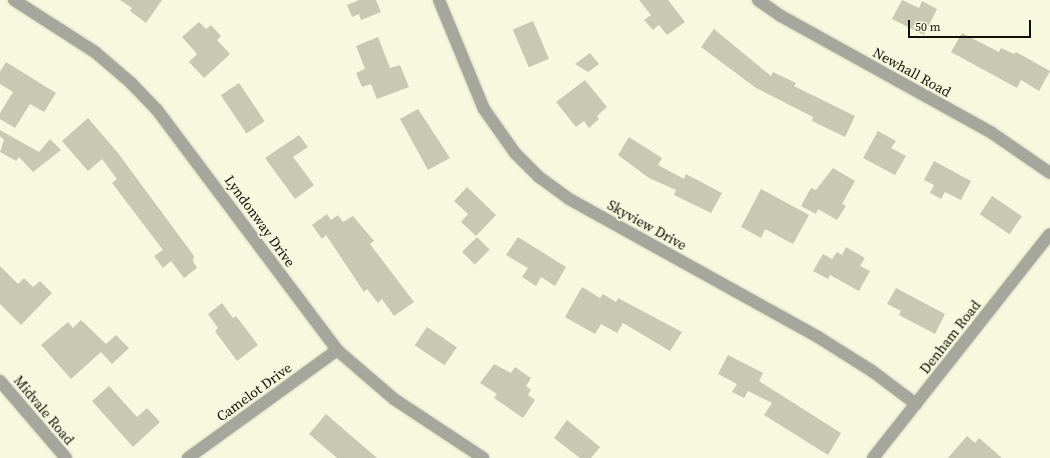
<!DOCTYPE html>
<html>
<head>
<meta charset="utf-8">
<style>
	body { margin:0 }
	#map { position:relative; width:1050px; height:458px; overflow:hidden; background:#f6f9de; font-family:"Source Serif 4",serif }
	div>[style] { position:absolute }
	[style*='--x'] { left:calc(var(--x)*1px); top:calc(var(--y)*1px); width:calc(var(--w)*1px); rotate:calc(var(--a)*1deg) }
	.building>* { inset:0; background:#c7cab0; transform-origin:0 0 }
	.roads { filter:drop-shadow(0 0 1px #d1d4bc) drop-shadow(0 0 1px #d1d4bc) }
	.street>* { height:12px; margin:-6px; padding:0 6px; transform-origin:6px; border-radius:6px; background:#a6a79c }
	span { translate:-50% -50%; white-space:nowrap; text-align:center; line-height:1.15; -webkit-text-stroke:4px #f6f9de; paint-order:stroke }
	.street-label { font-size:14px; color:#0f1007 }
	.scale { position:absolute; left:908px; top:20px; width:123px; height:18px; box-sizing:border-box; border:2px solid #0f1007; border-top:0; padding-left:5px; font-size:12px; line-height:14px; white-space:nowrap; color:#0f1007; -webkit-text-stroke:3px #f6f9de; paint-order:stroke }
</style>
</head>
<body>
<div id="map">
	<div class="building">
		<i style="clip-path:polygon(120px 0,162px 0,146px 23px,130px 11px,132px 8px)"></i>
		<i style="clip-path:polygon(359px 0,376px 0,381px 12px,361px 20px,359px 14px,352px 17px,347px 5px)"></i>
		<i style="clip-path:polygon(639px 0,668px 0,685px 22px,667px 35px,659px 25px,653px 30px,644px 20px,651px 15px)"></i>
		<i style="clip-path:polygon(902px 0,919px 8px,922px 1px,937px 9px,924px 35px,892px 19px)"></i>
		<i style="left:533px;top:21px;width:41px;height:22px;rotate:67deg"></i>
		<i style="clip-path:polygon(199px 22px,206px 29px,211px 25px,221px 36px,217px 40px,230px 54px,204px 78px,189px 62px,197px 54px,182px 37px)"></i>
		<i style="clip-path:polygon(714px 29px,771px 76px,773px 72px,796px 83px,794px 86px,804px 91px,855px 116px,845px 137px,812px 121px,813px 117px,756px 88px,701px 47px)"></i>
		<i style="clip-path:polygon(962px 33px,999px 52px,1001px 48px,1014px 54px,1016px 52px,1050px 71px,1039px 91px,1021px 80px,1017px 88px,951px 52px)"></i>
		<i style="clip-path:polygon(378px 37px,390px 68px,400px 65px,409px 87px,377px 99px,371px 84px,362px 87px,356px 73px,365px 69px,356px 46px)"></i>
		<i style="clip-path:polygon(590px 53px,599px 64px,588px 72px,575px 64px)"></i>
		<i style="clip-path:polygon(6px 62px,56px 93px,44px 112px,30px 104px,15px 128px,0 119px,0 113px,13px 92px,0 84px,0 72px)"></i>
		<i style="clip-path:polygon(585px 80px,607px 107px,597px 116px,599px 119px,589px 128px,584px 121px,576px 127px,556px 102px)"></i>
		<i style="left:239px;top:83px;width:46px;height:22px;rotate:56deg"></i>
		<i style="clip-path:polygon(418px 109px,450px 158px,428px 170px,400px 119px)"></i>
		<i style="clip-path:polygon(88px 118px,118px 153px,194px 256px,193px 261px,197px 268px,184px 278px,171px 261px,163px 268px,154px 256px,163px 250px,112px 183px,117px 179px,102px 159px,88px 171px,62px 141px)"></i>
		<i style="clip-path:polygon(0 130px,39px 152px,50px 139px,61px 150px,33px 172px,19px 157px,16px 161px,0 152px,4px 140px,0 136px)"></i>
		<i style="clip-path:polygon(878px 131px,896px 141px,891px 148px,906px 156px,895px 175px,863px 158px)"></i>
		<i style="clip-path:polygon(299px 135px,308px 147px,293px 157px,314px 185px,295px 199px,265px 158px)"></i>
		<i style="clip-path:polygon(629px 137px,662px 158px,658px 165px,684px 179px,686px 174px,722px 193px,711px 213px,674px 195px,676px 190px,649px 178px,618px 155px)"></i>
		<i style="clip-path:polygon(934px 161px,971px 181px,961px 200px,945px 192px,941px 199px,930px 193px,934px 185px,924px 180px)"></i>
		<i style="clip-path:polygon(833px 168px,855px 181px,842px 204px,846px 206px,837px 220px,818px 209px,816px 214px,801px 206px,811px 188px,816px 190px)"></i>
		<i style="clip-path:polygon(467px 187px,496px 215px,476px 236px,461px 222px,468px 214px,454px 201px)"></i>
		<i style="clip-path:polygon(761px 189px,809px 215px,793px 244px,765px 229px,761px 238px,741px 227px)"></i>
		<i style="left:992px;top:196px;width:36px;height:22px;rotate:34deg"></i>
		<i style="clip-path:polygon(327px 214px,331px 220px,338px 215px,343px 222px,353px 216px,374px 241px,370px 244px,414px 302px,394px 316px,382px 299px,378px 303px,367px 289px,364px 292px,326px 235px,322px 239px,312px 225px)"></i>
		<i style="left:477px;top:237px;width:18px;height:21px;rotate:45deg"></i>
		<i style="clip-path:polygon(518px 237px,566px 267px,555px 286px,541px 277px,536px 286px,522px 277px,528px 268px,506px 255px)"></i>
		<i style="clip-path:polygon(846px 247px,865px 258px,860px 266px,870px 271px,859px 291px,830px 275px,828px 279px,813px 271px,823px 254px,832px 259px,837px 252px,842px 255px)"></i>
		<i style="clip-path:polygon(0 266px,18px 284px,24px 278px,33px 287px,40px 281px,52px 293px,21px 325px,0 304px)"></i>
		<i style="clip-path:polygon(582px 287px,600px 298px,603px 294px,616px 302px,618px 298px,682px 332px,670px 351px,623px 323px,617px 333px,601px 324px,595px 334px,565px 317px)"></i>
		<i style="clip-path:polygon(896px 288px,945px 314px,935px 334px,899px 315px,901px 311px,887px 304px)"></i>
		<i style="clip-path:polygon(222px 303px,233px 318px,236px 316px,258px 345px,237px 361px,215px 331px,218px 328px,208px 314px)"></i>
		<i style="clip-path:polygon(81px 320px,106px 344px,116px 335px,129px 348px,112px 364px,101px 352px,71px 379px,41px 345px,68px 322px,73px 328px)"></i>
		<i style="left:427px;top:327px;width:36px;height:22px;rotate:34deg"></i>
		<i style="clip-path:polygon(728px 355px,763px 373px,759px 381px,841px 433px,828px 455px,764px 415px,772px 403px,748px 391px,744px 398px,732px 392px,737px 384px,718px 374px)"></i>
		<i style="clip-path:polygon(494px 364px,511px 373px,515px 367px,531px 378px,526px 386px,531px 390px,528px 395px,535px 400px,523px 418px,494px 398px,497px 394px,480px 383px)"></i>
		<i style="clip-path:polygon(109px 386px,137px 417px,147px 408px,160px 422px,133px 447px,92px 401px)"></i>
		<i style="clip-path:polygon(326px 414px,377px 458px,337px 458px,309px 434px)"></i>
		<i style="clip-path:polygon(567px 420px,600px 447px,591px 458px,580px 458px,554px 438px)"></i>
		<i style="clip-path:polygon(967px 436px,975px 443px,979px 438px,1002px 458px,948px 458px)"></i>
	</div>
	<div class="roads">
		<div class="street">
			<i style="--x:14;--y:0;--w:96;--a:32.7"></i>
			<i style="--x:95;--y:52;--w:48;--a:40.7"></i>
			<i style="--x:131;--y:83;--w:37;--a:46"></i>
			<i style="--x:157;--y:110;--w:300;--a:53.1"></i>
			<i style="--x:337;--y:350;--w:75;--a:40.7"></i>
			<i style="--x:394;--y:399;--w:107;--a:33.5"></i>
			<i style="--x:439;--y:0;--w:118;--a:67.6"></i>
			<i style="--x:484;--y:109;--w:54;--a:54.8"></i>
			<i style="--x:515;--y:153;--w:34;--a:45"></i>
			<i style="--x:539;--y:177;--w:37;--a:36"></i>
			<i style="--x:569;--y:199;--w:285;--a:29"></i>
			<i style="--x:818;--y:337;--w:64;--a:32.2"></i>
			<i style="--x:872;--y:371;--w:55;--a:36.9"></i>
			<i style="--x:758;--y:0;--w:28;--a:35"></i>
			<i style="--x:781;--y:16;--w:241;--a:29"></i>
			<i style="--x:992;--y:133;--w:70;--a:34.6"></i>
			<i style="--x:0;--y:381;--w:101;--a:49.4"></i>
			<i style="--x:188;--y:458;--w:184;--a:-35.9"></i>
			<i style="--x:873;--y:458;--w:285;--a:-51.7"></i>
		</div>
	</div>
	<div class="street-label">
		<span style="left:912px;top:72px;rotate:29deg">Newhall Road</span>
		<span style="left:260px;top:221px;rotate:54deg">Lyndonway Drive</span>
		<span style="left:647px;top:225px;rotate:29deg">Skyview Drive</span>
		<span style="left:950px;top:337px;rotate:-52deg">Denham Road</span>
		<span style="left:254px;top:392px;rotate:-36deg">Camelot Drive</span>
		<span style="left:44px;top:410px;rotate:50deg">Midvale Road</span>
	</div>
	<div class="scale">50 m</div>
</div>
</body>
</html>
